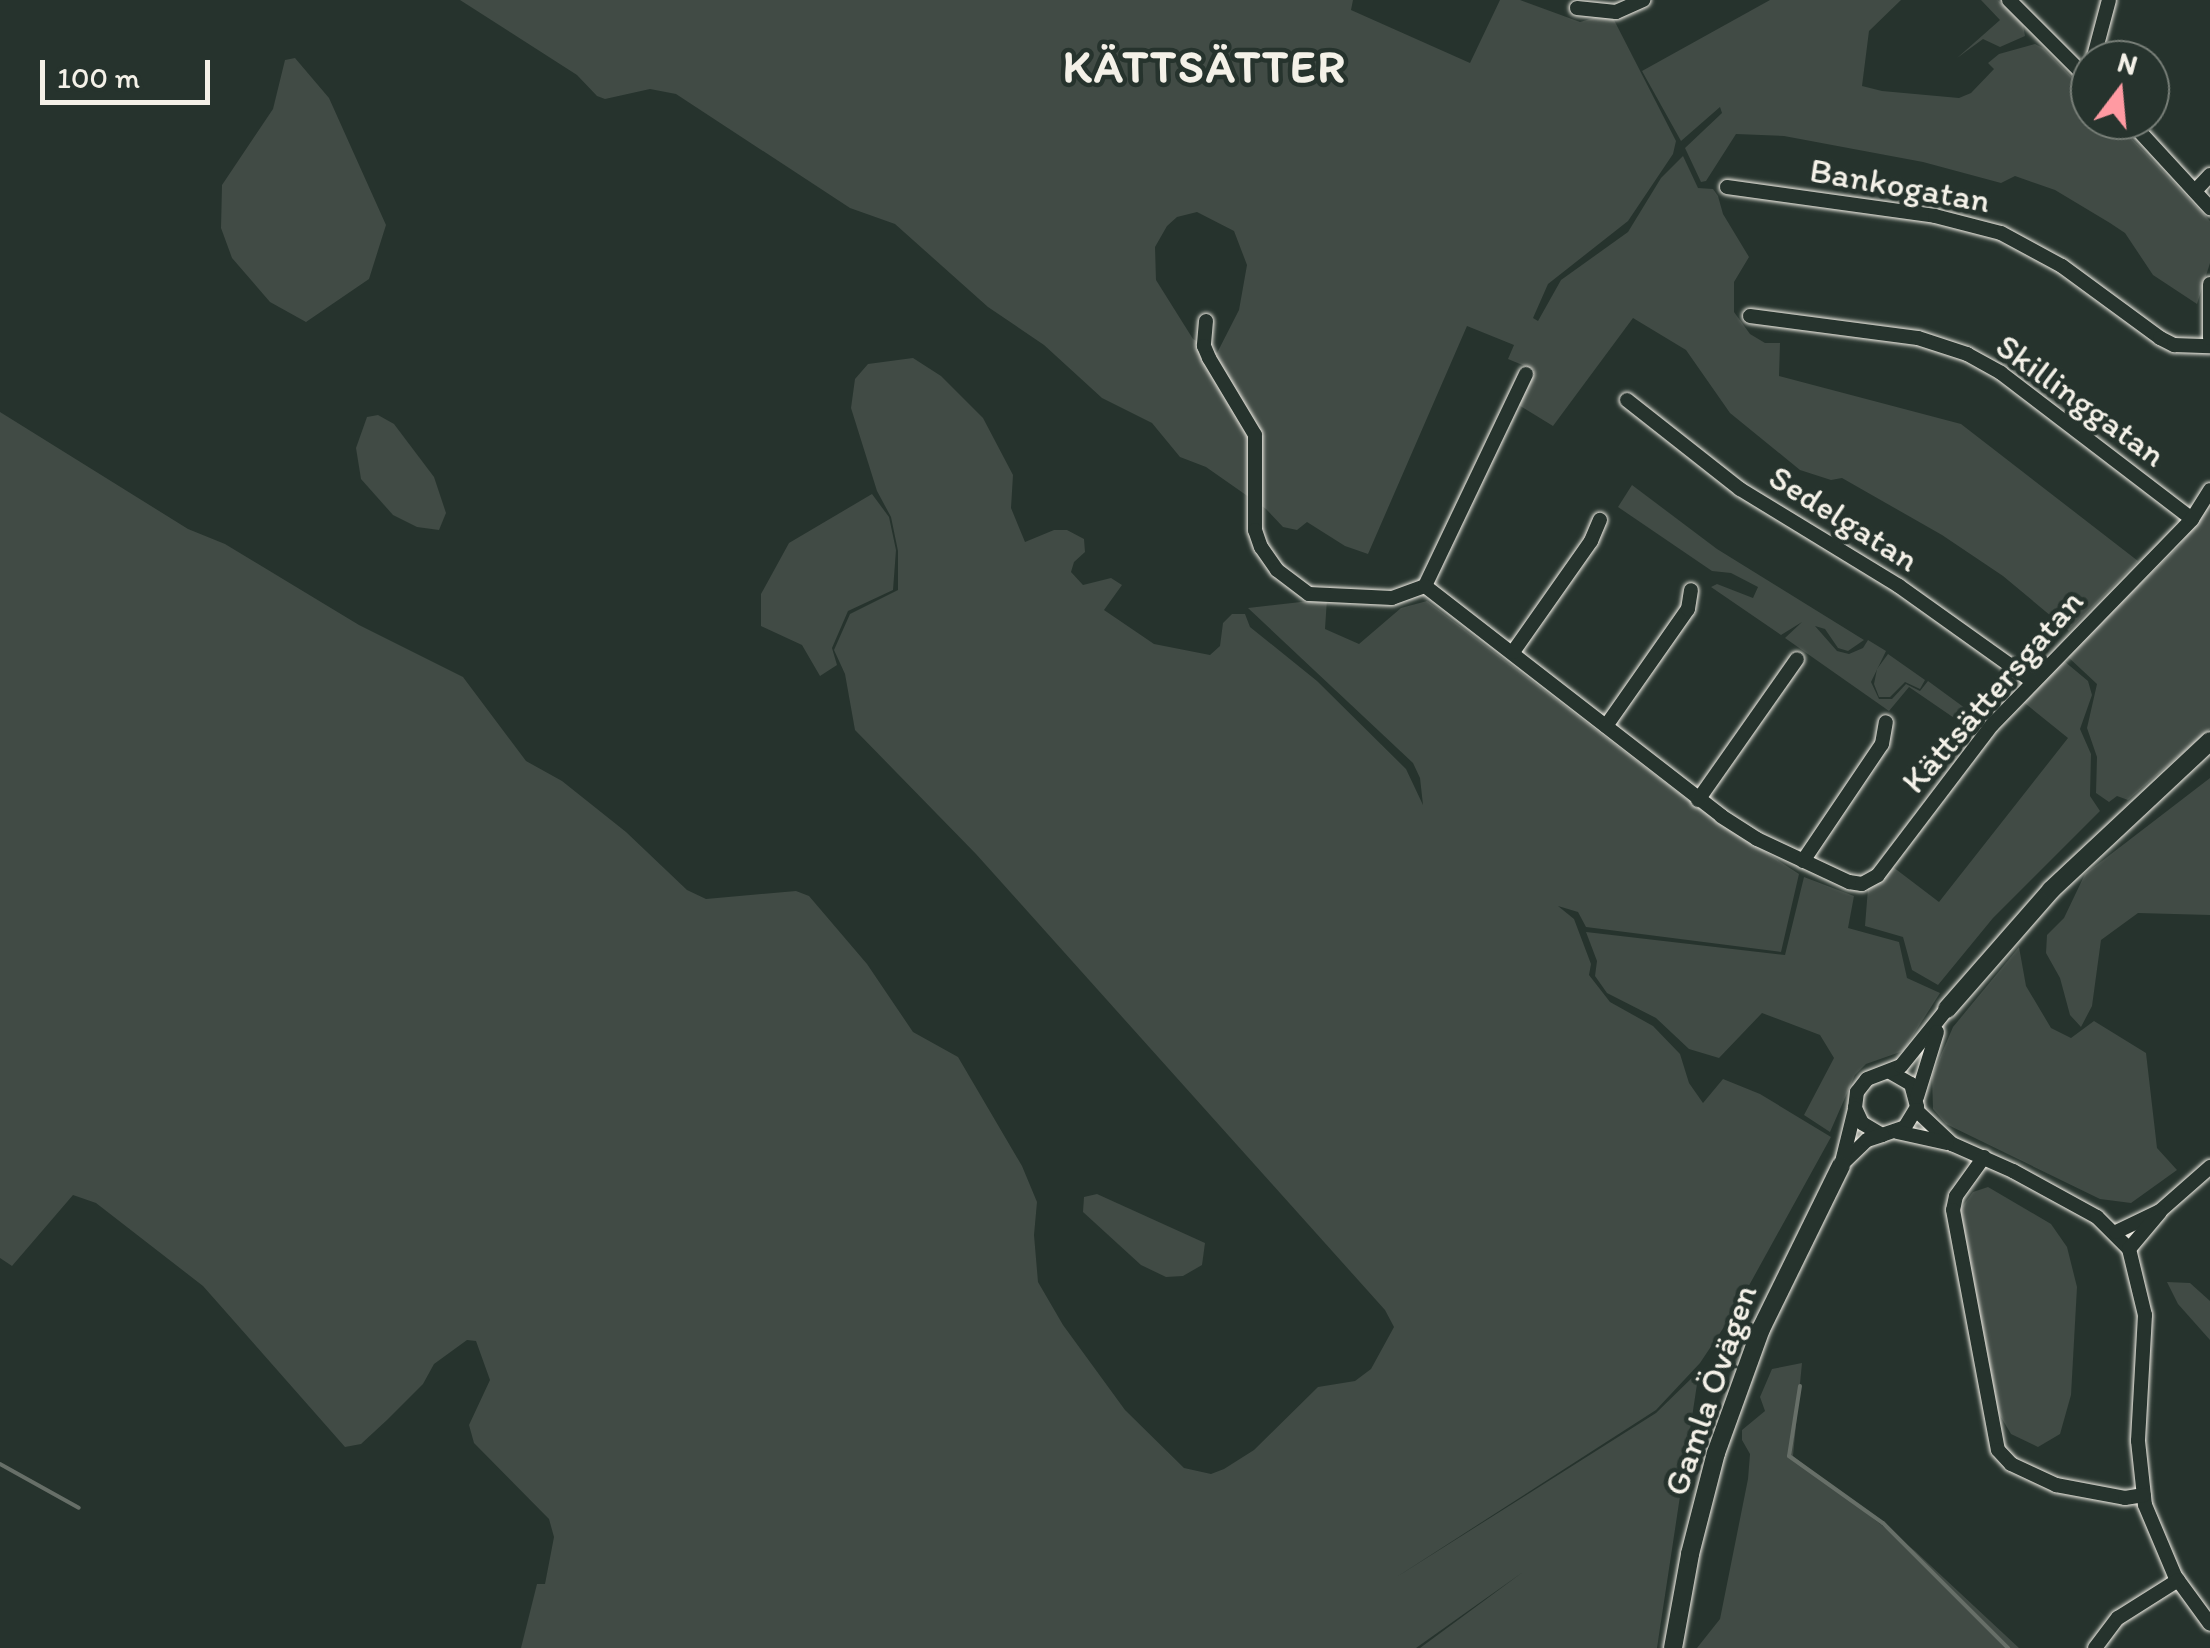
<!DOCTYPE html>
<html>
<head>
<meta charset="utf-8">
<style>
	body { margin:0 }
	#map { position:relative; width:2210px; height:1648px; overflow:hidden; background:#26332d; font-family:Itim,sans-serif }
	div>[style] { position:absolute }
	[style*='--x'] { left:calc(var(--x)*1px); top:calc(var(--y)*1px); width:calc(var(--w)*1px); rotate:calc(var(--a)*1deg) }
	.green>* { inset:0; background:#414b45 }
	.stream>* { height:4px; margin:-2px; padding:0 2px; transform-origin:2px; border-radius:2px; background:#676f68 }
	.roads { filter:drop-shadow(0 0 2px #f4f1e8) drop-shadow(0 0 2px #f4f1e8) }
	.minor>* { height:14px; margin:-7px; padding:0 7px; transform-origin:7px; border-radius:7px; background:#26332d }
	.major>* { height:18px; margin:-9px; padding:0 9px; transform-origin:9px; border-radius:9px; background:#26332d }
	span { translate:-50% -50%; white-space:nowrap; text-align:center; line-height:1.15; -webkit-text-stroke:9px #26332d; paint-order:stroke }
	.street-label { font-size:35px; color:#f4f1e8 }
	.district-label { font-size:45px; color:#f4f1e8; font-weight:700; letter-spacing:2.5px }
	.north { position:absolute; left:2070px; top:40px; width:100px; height:100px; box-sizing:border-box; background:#26332d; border:2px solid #787f78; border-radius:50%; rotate:16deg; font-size:28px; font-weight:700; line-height:40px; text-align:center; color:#f4f1e8 }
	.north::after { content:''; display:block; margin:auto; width:35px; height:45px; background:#ff9aa2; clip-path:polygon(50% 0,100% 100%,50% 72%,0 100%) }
	.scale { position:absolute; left:40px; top:60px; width:170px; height:45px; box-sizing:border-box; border:5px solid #f4f1e8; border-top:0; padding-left:12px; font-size:30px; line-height:35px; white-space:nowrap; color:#f4f1e8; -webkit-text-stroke:8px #26332d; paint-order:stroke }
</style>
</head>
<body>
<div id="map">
	<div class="green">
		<i style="clip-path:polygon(evenodd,460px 0,1353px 0,1351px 10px,1470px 63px,1500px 0,1520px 0,1580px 22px,1600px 16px,1613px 18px,1676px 141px,1673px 154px,1628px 221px,1548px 284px,1533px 318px,1538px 321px,1561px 280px,1628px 232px,1661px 178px,1683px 156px,1698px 188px,1713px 189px,1718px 196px,1723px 214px,1749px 257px,1734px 282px,1734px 312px,1750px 334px,1765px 343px,1780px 343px,1779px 376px,1961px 424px,2138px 561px,2069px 631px,2003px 576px,1942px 535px,1842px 478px,1831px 480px,1800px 470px,1730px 413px,1686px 350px,1633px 318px,1553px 426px,1517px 404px,1534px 370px,1508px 359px,1514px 345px,1467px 326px,1368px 554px,1345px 546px,1307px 522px,1297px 530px,1283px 527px,1266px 509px,1206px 467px,1180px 457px,1152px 423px,1102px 398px,1044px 345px,988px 307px,895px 224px,850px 208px,676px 94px,650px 89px,605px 99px,597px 96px,577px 75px,460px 0,1197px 212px,1234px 231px,1247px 265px,1239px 310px,1217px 353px,1193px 339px,1156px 280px,1155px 247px,1167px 226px,1177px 217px,1197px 212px)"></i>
		<i style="clip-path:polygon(1770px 0,1901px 0,1869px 31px,1862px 86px,1882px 91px,1959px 98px,1971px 93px,1994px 69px,1988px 63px,1999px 54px,2035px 44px,2043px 48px,2090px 96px,2090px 120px,2114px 120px,2210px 221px,2210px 263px,2197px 304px,2153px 275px,2125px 233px,2110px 223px,2055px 190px,2015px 176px,2001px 183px,1923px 162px,1784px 136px,1736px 134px,1706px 181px,1701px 182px,1685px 148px,1722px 113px,1720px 107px,1681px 141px,1642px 71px)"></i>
		<i style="clip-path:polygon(1981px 0,1998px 0,2023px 25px,2025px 36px,2000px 47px,1983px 39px,1957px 58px,2000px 20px)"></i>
		<i style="clip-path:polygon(295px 58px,329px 98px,386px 225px,369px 279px,306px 322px,270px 302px,232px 258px,221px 228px,222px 185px,273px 109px,285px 60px)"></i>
		<i style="clip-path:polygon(913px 358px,941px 376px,983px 418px,1013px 475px,1011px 508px,1025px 542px,1054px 530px,1067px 530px,1084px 539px,1085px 552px,1074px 562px,1071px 572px,1083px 585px,1111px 578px,1122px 585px,1104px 610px,1154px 644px,1210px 655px,1220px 646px,1223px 623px,1232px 614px,1245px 614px,1250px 627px,1317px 681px,1406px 769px,1423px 805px,1420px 778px,1413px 763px,1248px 608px,1327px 599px,1325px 629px,1359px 644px,1401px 608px,1427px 601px,1693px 804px,1799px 874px,1781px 952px,1586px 927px,1578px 912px,1558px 906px,1574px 919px,1591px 964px,1589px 975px,1610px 1002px,1653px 1026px,1680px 1054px,1689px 1083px,1703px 1103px,1723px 1079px,1760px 1094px,1831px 1137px,1736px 1309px,1700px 1363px,1656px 1410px,1395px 1578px,1656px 1413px,1699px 1371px,1657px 1648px,1420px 1648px,1523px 1572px,1416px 1648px,521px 1648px,537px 1584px,545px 1584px,554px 1537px,549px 1519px,474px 1443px,469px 1425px,490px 1380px,476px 1341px,467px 1340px,434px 1364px,423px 1384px,387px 1420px,361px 1444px,345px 1447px,203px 1286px,96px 1203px,73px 1195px,12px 1266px,0 1258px,0 412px,188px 529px,225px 544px,359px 625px,463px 677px,526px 761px,562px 781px,626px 832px,687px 890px,706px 899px,796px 891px,809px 896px,867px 964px,913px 1032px,958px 1057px,1022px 1166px,1037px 1202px,1034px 1235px,1038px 1282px,1063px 1325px,1125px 1410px,1184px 1468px,1211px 1474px,1224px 1469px,1254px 1450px,1318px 1387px,1355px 1381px,1371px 1369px,1394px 1327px,1385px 1310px,976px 854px,855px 730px,845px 674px,834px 650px,850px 614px,898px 590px,898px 551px,891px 517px,877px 491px,851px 408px,855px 379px,868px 364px)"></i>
		<i style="clip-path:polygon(378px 415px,394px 424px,434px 477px,446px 513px,439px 530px,417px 527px,393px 515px,361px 479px,356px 448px,367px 417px)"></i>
		<i style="clip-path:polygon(1632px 485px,1717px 549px,1864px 640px,1848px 651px,1838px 648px,1825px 629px,1815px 626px,1837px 651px,1849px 654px,1863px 648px,1868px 640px,1886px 651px,1871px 682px,1879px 699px,1892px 699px,1906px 684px,1920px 691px,1928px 681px,1984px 722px,1976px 733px,1909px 687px,1889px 711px,1785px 638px,1802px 622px,1781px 635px,1711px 587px,1717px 584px,1753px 598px,1758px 587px,1731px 573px,1712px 571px,1618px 507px)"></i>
		<i style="clip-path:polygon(872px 494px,889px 517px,896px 550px,893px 590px,848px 611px,832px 648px,837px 665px,820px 676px,802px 645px,761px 626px,761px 594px,789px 543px)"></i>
		<i style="clip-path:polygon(2210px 505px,2210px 729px,2128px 800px,2117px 796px,2109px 802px,2096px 793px,2097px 757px,2087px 728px,2097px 684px,2067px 656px,2179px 546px)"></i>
		<i style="clip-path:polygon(1888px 654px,1925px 680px,1920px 689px,1905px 682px,1890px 697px,1879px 697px,1874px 684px,1877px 669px)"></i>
		<i style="clip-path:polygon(2064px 661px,2088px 681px,2092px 695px,2080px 729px,2091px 754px,2090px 796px,2100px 811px,1993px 918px,1938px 985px,1912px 970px,1903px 937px,1865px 926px,1868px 888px,1893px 867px,1939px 902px,2068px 738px,2021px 700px)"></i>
		<i style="clip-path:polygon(2210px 778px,2210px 915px,2138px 913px,2101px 940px,2092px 1006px,2081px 1027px,2070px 1015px,2060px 978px,2046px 953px,2047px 935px,2064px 918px,2085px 874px)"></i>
		<i style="clip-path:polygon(1804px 877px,1854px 896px,1848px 928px,1899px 942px,1907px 978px,1940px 993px,1903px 1051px,1866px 1064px,1855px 1075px,1830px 1132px,1804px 1115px,1834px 1058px,1820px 1035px,1762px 1013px,1719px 1058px,1689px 1049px,1656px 1018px,1607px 993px,1595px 976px,1597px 961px,1586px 932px,1785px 955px)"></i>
		<i style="clip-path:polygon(2019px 947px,2026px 986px,2051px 1028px,2071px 1038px,2094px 1021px,2146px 1053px,2157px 1148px,2177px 1170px,2131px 1203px,2100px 1199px,1946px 1124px,1933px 1109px,1932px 1076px,1953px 1027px)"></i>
		<i style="clip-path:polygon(1988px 1187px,2051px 1224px,2067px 1247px,2077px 1287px,2071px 1395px,2060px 1434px,2038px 1447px,2011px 1434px,1992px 1402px,1959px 1211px,1973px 1192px)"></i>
		<i style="clip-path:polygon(1097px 1194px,1205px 1243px,1202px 1265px,1183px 1276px,1166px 1277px,1141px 1265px,1083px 1212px,1084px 1197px)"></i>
		<i style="clip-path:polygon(2167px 1282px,2190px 1283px,2210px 1301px,2210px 1340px,2178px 1304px)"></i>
		<i style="clip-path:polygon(1802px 1363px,1793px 1456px,1915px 1551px,2019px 1648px,1697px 1648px,1720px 1619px,1748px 1479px,1750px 1454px,1742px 1440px,1742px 1430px,1765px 1411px,1760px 1397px,1772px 1369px)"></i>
	</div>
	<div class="stream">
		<i style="--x:1800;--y:1386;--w:71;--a:98.9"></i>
		<i style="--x:1789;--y:1456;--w:115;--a:35.5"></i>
		<i style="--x:1883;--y:1523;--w:177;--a:45"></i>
		<i style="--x:0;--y:1464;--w:90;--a:29.1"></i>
	</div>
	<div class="roads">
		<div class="minor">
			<i style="--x:2009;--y:0;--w:115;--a:45"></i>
			<i style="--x:1577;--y:8;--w:39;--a:6"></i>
			<i style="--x:1616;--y:12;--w:30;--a:-24"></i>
			<i style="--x:2093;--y:60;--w:62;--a:-75.1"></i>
			<i style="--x:2129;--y:120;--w:120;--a:47.4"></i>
			<i style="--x:1727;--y:187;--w:210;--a:7.9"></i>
			<i style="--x:1935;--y:216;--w:68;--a:14.4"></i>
			<i style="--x:2001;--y:233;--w:69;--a:28.4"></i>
			<i style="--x:2062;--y:266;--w:122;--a:36.3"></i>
			<i style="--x:2160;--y:338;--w:16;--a:27"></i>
			<i style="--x:2174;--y:345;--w:36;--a:2"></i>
			<i style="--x:2195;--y:191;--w:22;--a:-47"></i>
			<i style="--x:2210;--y:284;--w:54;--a:90"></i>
			<i style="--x:1750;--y:316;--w:169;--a:7.5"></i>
			<i style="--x:1918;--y:338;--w:52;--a:18.1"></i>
			<i style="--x:1967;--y:354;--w:39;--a:29"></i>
			<i style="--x:2001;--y:373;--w:240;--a:37.4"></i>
			<i style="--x:1206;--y:321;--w:25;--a:95"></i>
			<i style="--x:1204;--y:346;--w:13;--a:67"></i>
			<i style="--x:1209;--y:358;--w:90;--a:59.1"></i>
			<i style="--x:1255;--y:435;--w:95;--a:90"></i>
			<i style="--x:1255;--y:530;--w:18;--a:71"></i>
			<i style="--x:1261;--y:547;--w:28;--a:55"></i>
			<i style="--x:1277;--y:570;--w:40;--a:37"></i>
			<i style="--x:1309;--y:594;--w:83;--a:2.8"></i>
			<i style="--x:1392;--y:598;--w:35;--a:-20"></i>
			<i style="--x:1526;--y:374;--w:235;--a:115.5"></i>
			<i style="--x:1425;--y:586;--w:375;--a:37.8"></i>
			<i style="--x:1721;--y:816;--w:43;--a:32.6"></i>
			<i style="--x:1757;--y:839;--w:102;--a:25.1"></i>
			<i style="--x:1849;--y:882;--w:13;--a:9"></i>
			<i style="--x:1862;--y:884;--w:18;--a:-29"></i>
			<i style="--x:1878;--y:875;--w:188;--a:-52.8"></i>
			<i style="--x:1992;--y:725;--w:287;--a:-45.8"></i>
			<i style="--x:2192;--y:519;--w:34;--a:-58"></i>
			<i style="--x:1627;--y:400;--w:144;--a:38.2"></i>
			<i style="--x:1740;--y:489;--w:186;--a:31.4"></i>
			<i style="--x:1899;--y:586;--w:163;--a:35.5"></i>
			<i style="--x:1513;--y:652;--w:136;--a:-54.9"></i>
			<i style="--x:1591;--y:541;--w:23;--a:-67"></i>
			<i style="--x:1606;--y:726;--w:143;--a:-55"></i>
			<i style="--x:1688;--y:609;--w:19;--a:-81"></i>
			<i style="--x:1698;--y:800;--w:172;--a:-54.9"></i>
			<i style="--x:1803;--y:861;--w:141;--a:-56"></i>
			<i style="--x:1882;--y:744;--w:22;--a:-80"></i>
			<i style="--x:1890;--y:1072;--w:24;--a:30"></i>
			<i style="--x:1911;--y:1084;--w:24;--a:75"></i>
			<i style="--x:1917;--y:1107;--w:23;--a:121"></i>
			<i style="--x:1905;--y:1127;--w:24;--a:161"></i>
			<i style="--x:1882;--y:1135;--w:23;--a:-149"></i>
			<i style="--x:1862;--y:1123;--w:17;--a:-115"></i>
			<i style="--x:1855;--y:1108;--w:16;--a:-83"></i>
			<i style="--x:1857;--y:1092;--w:16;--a:-52"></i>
			<i style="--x:1867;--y:1079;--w:36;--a:-21"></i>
			<i style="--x:1901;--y:1066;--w:73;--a:-51.1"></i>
			<i style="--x:1917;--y:1097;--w:68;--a:-72.9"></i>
			<i style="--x:1916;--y:1110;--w:50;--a:43.4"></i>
			<i style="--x:1952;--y:1144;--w:67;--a:23.9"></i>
			<i style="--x:2013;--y:1171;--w:96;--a:28.7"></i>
			<i style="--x:2097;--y:1217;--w:45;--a:45"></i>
			<i style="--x:2129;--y:1249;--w:68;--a:76.4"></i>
			<i style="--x:2145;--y:1315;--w:126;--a:93.2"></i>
			<i style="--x:2138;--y:1441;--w:64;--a:83.8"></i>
			<i style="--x:2145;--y:1505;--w:77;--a:67.1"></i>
			<i style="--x:2175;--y:1576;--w:59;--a:53.9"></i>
			<i style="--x:1897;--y:1132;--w:51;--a:12.4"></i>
			<i style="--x:1984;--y:1157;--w:48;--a:125.7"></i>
			<i style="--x:1956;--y:1196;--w:14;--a:102"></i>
			<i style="--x:1953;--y:1210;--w:244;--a:79.4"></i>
			<i style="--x:1998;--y:1450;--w:19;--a:47"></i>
			<i style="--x:2011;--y:1464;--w:50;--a:25"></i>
			<i style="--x:2056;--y:1485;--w:70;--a:10.7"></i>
			<i style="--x:2125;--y:1498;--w:19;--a:-9"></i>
			<i style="--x:1841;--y:1165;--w:36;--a:-44"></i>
			<i style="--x:1867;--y:1140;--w:16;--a:-18"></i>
			<i style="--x:1841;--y:1166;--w:59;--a:-76.2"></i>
			<i style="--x:2116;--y:1232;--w:49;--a:-25.5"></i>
			<i style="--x:2160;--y:1211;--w:67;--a:-41.3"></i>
			<i style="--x:2129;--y:1249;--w:48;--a:-50"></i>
			<i style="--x:2095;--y:1648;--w:38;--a:-53"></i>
			<i style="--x:2118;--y:1618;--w:71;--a:-32.3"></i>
		</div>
		<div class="major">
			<i style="--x:1947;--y:1009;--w:158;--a:-48.8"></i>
			<i style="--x:2051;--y:890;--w:218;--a:-43.1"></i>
			<i style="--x:1673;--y:1648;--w:96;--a:-79.7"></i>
			<i style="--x:1690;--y:1554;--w:104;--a:-75.6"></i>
			<i style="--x:1716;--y:1453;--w:132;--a:-70.1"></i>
			<i style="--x:1761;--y:1329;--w:182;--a:-63.9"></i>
		</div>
	</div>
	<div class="street-label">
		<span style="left:1900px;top:185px;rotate:10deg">Bankogatan</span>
		<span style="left:2081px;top:400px;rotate:36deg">Skillinggatan</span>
		<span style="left:1844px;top:518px;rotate:32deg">Sedelgatan</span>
		<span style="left:1992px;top:691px;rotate:-49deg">Kättsättersgatan</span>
		<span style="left:1710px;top:1390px;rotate:-71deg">Gamla Övägen</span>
	</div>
	<div class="district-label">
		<span style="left:1205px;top:67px">KÄTTSÄTTER</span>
	</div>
	<div class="north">N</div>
	<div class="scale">100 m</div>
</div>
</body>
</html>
